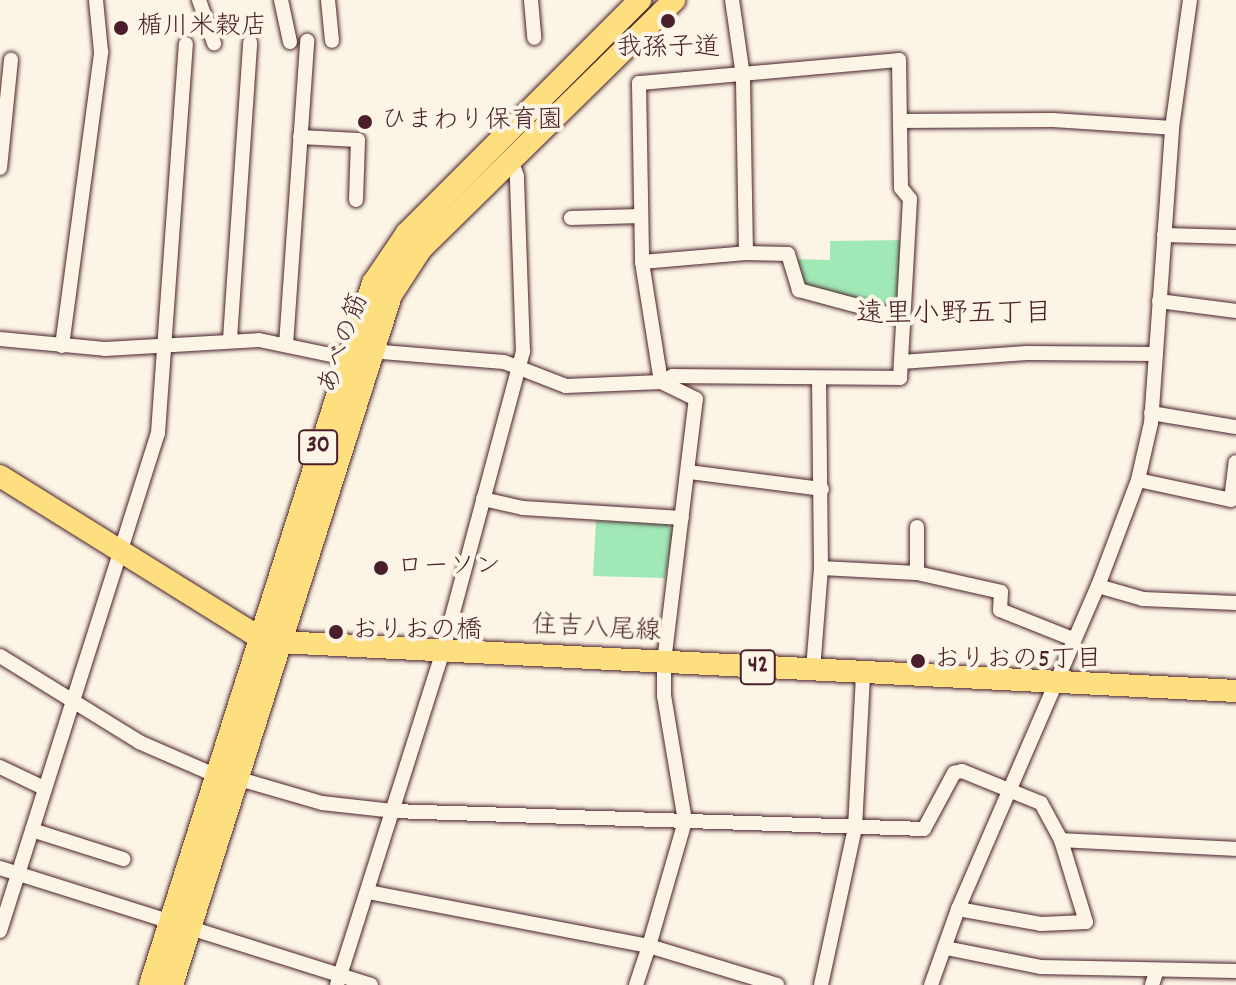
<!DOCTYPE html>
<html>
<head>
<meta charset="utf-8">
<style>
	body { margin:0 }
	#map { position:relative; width:1236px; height:985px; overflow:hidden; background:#fcf5e5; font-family:Dekko,"Klee One",sans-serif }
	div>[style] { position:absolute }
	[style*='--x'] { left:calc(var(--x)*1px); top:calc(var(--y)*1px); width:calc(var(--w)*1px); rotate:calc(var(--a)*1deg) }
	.green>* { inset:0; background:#a0e8b6 }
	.roads { filter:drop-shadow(0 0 2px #4a1f2b) drop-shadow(0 0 2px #4a1f2b) }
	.minor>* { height:14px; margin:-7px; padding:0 7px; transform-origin:7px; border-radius:7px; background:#fcf5e5 }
	.primary>* { height:22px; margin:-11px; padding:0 11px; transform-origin:11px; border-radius:11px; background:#fddf80 }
	.dots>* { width:22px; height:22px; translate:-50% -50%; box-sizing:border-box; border:4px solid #fcf5e5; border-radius:50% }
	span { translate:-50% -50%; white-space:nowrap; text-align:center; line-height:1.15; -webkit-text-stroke:8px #fcf5e5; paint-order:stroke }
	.shield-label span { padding:2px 6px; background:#fcf5e5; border:2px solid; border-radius:6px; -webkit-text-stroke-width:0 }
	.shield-label { font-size:24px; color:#4a1f2b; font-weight:700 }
	.poi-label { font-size:26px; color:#4a1f2b }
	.left { translate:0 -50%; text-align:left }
	.street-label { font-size:26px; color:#4a1f2b }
	.neighbourhood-label { font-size:28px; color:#4a1f2b }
</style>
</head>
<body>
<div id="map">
	<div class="green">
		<i style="clip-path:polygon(904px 240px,902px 313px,808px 290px,792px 259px,830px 260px,830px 241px)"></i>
		<i style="clip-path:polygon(596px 521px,667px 524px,673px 531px,665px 578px,593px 576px)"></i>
	</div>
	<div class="roads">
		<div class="minor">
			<i style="--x:199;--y:0;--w:46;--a:70.8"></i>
			<i style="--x:281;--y:0;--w:43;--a:77.9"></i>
			<i style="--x:328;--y:0;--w:41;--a:84.4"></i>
			<i style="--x:531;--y:0;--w:38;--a:85"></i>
			<i style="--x:900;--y:121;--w:153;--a:-0.4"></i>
			<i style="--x:1053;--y:120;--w:119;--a:3.8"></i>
			<i style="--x:300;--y:137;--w:58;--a:3"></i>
			<i style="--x:358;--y:140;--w:60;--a:91.9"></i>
			<i style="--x:0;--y:168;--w:109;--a:-84.2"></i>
			<i style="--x:571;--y:218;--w:70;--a:-1.6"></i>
			<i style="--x:1164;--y:235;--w:72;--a:1.6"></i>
			<i style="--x:746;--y:253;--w:42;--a:1.4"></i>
			<i style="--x:788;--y:254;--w:38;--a:73"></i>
			<i style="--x:799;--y:290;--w:108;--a:15.1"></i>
			<i style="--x:1159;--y:301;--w:78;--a:7.4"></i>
			<i style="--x:0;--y:339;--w:105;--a:5.4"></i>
			<i style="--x:105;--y:349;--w:154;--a:-3.3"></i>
			<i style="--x:259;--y:340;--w:88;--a:11.8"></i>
			<i style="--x:230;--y:339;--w:297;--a:-86.1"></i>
			<i style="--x:286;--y:345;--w:305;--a:-86"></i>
			<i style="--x:62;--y:346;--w:297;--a:-82.4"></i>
			<i style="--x:101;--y:52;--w:52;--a:-95.5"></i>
			<i style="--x:370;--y:351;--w:134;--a:4.7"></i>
			<i style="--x:504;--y:362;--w:66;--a:21.2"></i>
			<i style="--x:566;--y:386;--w:95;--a:-2.4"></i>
			<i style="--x:661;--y:382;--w:121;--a:-99"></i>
			<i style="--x:642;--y:262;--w:104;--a:-4.9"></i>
			<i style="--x:746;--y:253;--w:177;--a:-91"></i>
			<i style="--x:743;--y:76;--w:77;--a:-98.2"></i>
			<i style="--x:901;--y:362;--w:126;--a:-4.1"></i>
			<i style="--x:1027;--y:353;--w:129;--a:0.4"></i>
			<i style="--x:1151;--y:413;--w:86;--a:9.4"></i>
			<i style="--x:689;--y:472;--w:134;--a:7.3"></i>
			<i style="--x:1138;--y:480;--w:95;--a:12.1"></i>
			<i style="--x:1231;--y:500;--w:38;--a:-83"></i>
			<i style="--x:483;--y:499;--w:41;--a:12.7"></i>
			<i style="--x:523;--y:508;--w:159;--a:3.6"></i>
			<i style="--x:821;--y:568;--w:96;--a:3"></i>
			<i style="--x:917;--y:573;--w:86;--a:12.7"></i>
			<i style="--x:1001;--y:592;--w:18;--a:93"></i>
			<i style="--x:1000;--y:610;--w:79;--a:21.7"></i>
			<i style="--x:917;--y:573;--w:46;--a:-90"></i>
			<i style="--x:1098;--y:586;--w:47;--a:16.1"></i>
			<i style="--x:1143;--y:599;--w:93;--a:2.5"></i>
			<i style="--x:0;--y:656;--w:163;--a:31.7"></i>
			<i style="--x:139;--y:742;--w:83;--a:23.5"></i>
			<i style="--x:813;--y:670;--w:102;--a:-85.5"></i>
			<i style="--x:821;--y:568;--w:190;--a:-90.6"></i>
			<i style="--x:0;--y:767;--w:49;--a:25.5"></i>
			<i style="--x:236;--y:778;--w:90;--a:16.2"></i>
			<i style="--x:322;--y:803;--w:71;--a:6.4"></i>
			<i style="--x:393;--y:811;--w:531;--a:1.94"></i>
			<i style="--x:924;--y:829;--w:64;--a:-61.8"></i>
			<i style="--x:954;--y:773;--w:8;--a:-14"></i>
			<i style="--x:962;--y:771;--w:85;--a:22.1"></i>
			<i style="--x:1041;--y:803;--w:42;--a:61.6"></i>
			<i style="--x:1061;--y:840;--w:175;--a:2.9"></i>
			<i style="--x:32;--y:830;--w:96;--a:17.7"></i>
			<i style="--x:0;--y:868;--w:389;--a:17.5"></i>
			<i style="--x:368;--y:892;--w:286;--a:10.9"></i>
			<i style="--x:649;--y:946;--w:130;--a:-73.9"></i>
			<i style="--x:685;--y:821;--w:127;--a:-99.5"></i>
			<i style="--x:664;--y:696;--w:34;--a:-90"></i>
			<i style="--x:664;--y:662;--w:265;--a:-83.1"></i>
			<i style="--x:696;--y:399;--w:39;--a:-154"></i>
			<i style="--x:661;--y:382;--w:13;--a:-27"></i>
			<i style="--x:673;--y:376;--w:227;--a:0.5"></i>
			<i style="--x:900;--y:378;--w:179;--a:-86.8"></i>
			<i style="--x:910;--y:199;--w:14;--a:-129"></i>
			<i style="--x:901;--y:188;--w:128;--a:-90.9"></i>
			<i style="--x:899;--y:60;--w:261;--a:174.9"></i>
			<i style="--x:639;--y:83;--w:179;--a:89"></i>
			<i style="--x:958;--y:909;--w:84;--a:10.2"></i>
			<i style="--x:1041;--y:924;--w:45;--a:-2.5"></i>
			<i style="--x:1086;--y:922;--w:86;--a:-107"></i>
			<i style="--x:0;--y:931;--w:522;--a:-72.4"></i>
			<i style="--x:158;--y:433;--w:390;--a:-85.9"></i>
			<i style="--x:946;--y:948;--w:96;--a:11.4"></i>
			<i style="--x:1040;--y:967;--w:196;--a:1.2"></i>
			<i style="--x:337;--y:985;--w:351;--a:-72.4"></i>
			<i style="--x:443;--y:650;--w:309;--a:-75"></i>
			<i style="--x:523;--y:352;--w:176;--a:-92"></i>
			<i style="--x:517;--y:176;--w:17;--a:-111"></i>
			<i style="--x:636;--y:985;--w:41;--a:-71.6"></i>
			<i style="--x:649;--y:946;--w:134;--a:16.9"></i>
			<i style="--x:821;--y:985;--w:161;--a:-77.8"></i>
			<i style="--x:855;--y:828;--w:155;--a:-87"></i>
			<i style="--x:931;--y:985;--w:81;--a:-70.4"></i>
			<i style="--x:958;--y:909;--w:352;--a:-66.6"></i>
			<i style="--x:1098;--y:586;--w:113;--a:-69.3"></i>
			<i style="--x:1138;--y:480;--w:58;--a:-77.2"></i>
			<i style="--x:1151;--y:423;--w:296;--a:-85.9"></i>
			<i style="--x:1172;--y:128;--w:129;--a:-82"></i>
			<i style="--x:1152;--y:985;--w:16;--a:-72"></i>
		</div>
		<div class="primary">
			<i style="--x:0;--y:476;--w:305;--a:31.9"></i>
			<i style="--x:259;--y:637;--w:21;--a:14"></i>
			<i style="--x:279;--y:642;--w:958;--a:2.93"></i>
			<i style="--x:150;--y:985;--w:737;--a:-72.38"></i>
			<i style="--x:373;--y:283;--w:60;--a:-55.8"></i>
			<i style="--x:407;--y:233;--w:330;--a:-45"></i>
			<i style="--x:172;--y:985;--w:724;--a:-72.39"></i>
			<i style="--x:391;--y:295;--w:55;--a:-56.9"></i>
			<i style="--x:421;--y:249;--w:355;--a:-44.5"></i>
		</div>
	</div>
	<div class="dots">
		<i style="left:668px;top:21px;background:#4a1f2b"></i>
		<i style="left:121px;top:28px;background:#4a1f2b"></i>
		<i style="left:365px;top:122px;background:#4a1f2b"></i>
		<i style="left:381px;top:568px;background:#4a1f2b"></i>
		<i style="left:336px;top:632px;background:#4a1f2b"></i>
		<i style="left:918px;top:661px;background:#4a1f2b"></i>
	</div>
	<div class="shield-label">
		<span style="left:318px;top:447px">30</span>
		<span style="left:758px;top:667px">42</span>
	</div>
	<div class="poi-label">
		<span class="left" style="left:137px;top:28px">楯川米穀店</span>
		<span style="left:668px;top:49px">我孫子道</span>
		<span class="left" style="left:381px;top:122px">ひまわり保育園</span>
		<span class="left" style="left:397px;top:568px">ローソン</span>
		<span class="left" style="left:352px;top:632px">おりおの橋</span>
		<span class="left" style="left:934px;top:661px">おりおの5丁目</span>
	</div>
	<div class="street-label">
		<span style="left:345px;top:344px;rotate:-71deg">あべの筋</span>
		<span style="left:596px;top:630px;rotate:3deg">住吉八尾線</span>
	</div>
	<div class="neighbourhood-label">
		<span style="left:954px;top:316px">遠里小野五丁目</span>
	</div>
</div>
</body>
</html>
